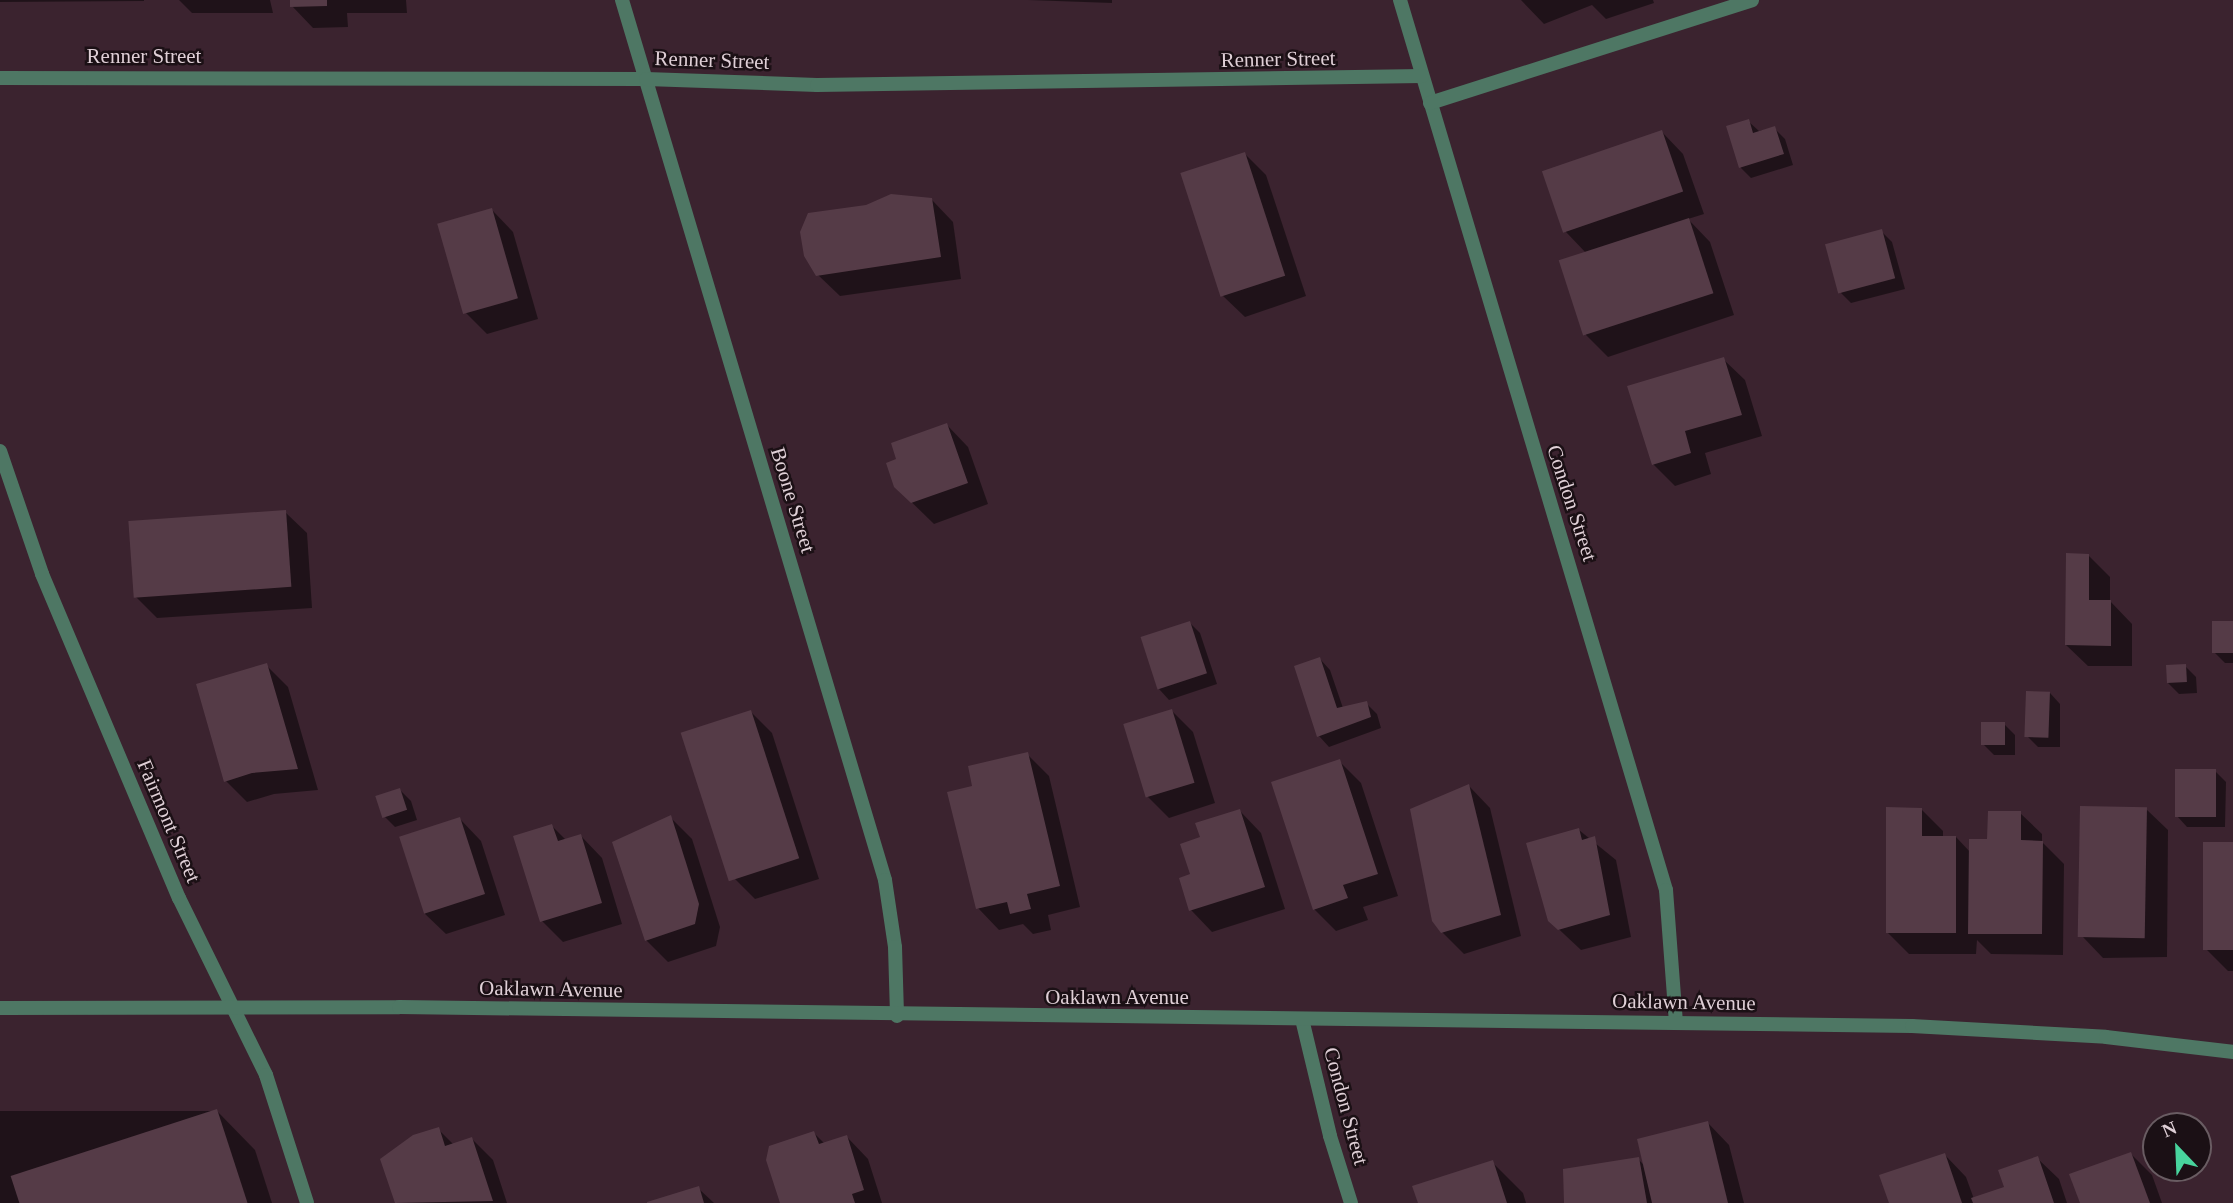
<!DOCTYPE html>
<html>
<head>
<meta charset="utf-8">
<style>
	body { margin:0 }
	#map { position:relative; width:2233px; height:1203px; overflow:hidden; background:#3b232f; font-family:"Times New Roman",serif }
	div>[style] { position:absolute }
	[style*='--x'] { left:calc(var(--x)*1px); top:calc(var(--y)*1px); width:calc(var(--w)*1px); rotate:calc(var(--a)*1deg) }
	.shadow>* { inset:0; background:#0007 }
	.building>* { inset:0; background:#553b47; transform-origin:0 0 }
	.minor>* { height:14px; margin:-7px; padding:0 7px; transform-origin:7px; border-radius:7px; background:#4e7764 }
	.tertiary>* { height:14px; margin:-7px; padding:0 7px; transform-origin:7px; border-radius:7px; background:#4e7764 }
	span { translate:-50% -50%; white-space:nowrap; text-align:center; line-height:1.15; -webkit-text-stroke:5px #1b1015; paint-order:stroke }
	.street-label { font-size:21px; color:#dfcfd6 }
	.north { position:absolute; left:2142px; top:1112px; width:70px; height:70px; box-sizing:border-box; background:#1b1015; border:2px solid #695c62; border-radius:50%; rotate:337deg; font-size:19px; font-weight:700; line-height:28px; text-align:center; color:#dfcfd6 }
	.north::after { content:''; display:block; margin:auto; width:24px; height:32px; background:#48d49d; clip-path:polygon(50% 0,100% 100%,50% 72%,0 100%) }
</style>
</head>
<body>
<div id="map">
	<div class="shadow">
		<i style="clip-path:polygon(0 0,144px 0,144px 1px,0 2px)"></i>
		<i style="clip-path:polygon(179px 0,270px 0,273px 13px,192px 13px)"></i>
		<i style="clip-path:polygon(291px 0,406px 0,407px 13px,347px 13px,348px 27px,313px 28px,292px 6px)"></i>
		<i style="clip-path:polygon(1112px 0,1112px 3px,1028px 0)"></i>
		<i style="clip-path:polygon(1521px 0,1653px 0,1654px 3px,1606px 19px,1592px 5px,1544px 24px)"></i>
		<i style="clip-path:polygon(1748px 121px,1759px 131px,1774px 128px,1785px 139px,1793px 165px,1751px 178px,1741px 168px,1728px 127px)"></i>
		<i style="clip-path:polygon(1662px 132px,1683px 154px,1704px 214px,1688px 219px,1710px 242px,1734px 315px,1608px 357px,1586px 335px,1586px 253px,1566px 232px,1545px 173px)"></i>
		<i style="clip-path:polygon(1245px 154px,1266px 175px,1306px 296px,1245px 317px,1223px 296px)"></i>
		<i style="clip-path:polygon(932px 200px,953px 222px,961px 279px,840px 296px,818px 275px)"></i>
		<i style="clip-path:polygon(492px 210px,513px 232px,538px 319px,487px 334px,465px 312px)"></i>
		<i style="clip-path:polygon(1881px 231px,1892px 242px,1905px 289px,1851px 303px,1841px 293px)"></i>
		<i style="clip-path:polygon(1723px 359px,1745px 380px,1762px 436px,1705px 453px,1711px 474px,1675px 486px,1653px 464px)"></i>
		<i style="clip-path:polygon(947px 425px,968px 447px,988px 504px,934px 524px,895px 486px,899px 460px)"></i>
		<i style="clip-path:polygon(285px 512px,307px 533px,312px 608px,157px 618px,135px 596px)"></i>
		<i style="clip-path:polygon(2088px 555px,2110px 577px,2110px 601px,2132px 624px,2132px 666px,2088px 666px,2066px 645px)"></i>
		<i style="clip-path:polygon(1190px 623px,1200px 633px,1217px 684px,1169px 700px,1159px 689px)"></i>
		<i style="clip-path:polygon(2233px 623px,2233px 663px,2225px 663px,2214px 652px)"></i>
		<i style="clip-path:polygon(1320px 659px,1330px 670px,1343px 708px,1366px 703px,1377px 714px,1381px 728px,1329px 747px,1319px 736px)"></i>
		<i style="clip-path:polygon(266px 665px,288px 687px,318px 790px,274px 794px,247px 802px,226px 781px)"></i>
		<i style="clip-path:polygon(2185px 666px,2196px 677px,2197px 693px,2179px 694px,2168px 683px)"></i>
		<i style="clip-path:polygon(2050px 693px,2060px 704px,2060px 747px,2038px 747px,2027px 736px)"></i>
		<i style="clip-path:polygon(1172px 711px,1193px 732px,1215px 803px,1169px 818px,1148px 797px,1125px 725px)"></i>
		<i style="clip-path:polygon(751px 712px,772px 733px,819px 879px,755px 899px,734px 878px)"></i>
		<i style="clip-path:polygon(2004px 724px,2015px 735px,2015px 755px,1994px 755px,1983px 744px)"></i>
		<i style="clip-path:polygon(1027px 754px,1049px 776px,1080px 907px,1048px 915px,1051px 930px,1033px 934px,1023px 924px,999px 930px,978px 908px)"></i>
		<i style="clip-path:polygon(1339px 761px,1361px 783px,1398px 896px,1363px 907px,1368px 920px,1336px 931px,1314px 909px)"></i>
		<i style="clip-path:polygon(2215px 771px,2226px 782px,2225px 827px,2187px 827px,2177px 816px)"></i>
		<i style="clip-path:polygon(1469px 786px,1490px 808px,1521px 936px,1464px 954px,1442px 932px)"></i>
		<i style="clip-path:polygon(400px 790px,411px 801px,417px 820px,395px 827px,384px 816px)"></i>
		<i style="clip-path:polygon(2146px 809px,2168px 830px,2167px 957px,2103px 958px,2082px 936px)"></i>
		<i style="clip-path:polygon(1922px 810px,1943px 831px,1943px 837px,1956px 837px,1971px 853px,2020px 813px,2042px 834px,2042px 842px,2064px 864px,2063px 955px,1991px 954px,1977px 940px,1976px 954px,1909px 954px,1887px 932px)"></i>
		<i style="clip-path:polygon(1240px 811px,1261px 833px,1285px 909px,1212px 932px,1191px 910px,1192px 875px,1202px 838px)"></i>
		<i style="clip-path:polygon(670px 817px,692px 839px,720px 927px,716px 946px,668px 962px,646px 940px)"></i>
		<i style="clip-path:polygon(460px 819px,481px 841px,505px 915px,446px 934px,424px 913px)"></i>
		<i style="clip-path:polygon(552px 826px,566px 840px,581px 836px,602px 858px,622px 924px,563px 942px,542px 921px)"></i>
		<i style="clip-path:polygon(1579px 830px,1616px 860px,1631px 937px,1581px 950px,1549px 920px)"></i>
		<i style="clip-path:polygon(2233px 843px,2233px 971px,2228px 971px,2206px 949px)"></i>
		<i style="clip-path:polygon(0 1111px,217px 1111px,255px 1150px,272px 1203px,0 1203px)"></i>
		<i style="clip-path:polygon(1708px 1123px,1729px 1145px,1744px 1203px,1568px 1203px,1638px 1159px,1645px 1166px)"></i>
		<i style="clip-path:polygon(438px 1129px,454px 1145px,472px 1139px,493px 1160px,507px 1203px,397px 1203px,382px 1160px)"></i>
		<i style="clip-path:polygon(814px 1133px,825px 1144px,847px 1137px,868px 1159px,882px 1203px,782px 1203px)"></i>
		<i style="clip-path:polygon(2131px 1154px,2152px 1175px,2162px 1203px,2082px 1203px)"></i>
		<i style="clip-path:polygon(1945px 1155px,1966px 1177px,1974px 1199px,2006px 1188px,2037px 1158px,2059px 1179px,2067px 1203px,1890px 1203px)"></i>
		<i style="clip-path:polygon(1492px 1162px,1523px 1193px,1526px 1203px,1420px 1203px)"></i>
		<i style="clip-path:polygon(698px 1188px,714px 1203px,651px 1203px)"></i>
	</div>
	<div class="building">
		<i style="clip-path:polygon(290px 0,327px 0,327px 6px,290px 7px)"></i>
		<i style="clip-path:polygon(1749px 119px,1753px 133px,1775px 126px,1784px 154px,1739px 168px,1726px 126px)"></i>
		<i style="left:1662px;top:130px;width:65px;height:127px;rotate:71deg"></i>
		<i style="left:1245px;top:152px;width:130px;height:68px;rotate:72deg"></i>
		<i style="clip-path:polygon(891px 194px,932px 198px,941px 257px,816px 276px,804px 256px,800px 232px,808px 213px,866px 205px)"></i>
		<i style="left:492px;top:208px;width:94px;height:57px;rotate:74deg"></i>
		<i style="left:1689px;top:218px;width:79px;height:137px;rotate:72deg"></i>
		<i style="left:1882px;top:229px;width:51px;height:59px;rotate:75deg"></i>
		<i style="clip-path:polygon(1724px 357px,1742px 415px,1685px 431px,1691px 453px,1652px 465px,1627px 386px)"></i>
		<i style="clip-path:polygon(947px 423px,968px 483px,911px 503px,894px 487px,886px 463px,896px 459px,891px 443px)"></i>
		<i style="left:286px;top:510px;width:77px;height:158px;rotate:86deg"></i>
		<i style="clip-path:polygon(2066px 553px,2089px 554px,2089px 600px,2111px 600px,2111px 646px,2065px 645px)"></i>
		<i style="left:1190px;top:621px;width:55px;height:52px;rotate:72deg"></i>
		<i style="left:2212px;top:621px;width:21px;height:32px"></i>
		<i style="clip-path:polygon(1320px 657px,1337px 708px,1367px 701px,1371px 717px,1317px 737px,1294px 666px)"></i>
		<i style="clip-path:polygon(267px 663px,298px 769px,252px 773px,224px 782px,196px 684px)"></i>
		<i style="left:2186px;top:664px;width:18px;height:20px;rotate:87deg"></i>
		<i style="left:2026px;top:691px;width:24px;height:46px;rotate:2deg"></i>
		<i style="left:1172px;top:709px;width:77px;height:51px;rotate:73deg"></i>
		<i style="left:751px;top:710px;width:156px;height:74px;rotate:72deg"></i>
		<i style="left:2005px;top:722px;width:23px;height:24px;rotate:90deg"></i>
		<i style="clip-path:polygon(1028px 752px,1060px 886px,1027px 894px,1031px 909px,1010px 914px,1007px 902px,976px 909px,947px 792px,972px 786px,968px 766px)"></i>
		<i style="clip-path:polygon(1340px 759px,1378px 874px,1343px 885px,1348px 898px,1313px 910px,1271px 782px)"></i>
		<i style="left:2175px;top:769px;width:41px;height:48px"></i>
		<i style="clip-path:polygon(1469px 784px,1501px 915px,1441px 933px,1432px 921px,1410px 809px)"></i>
		<i style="left:400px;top:788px;width:23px;height:26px;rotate:72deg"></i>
		<i style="left:2080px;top:806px;width:67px;height:131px;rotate:1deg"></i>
		<i style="clip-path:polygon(1886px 807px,1922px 808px,1922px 836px,1956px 836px,1956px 933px,1886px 933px)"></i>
		<i style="clip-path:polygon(1240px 809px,1265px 887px,1189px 911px,1179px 878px,1190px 874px,1180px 844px,1200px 837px,1195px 823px)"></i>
		<i style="clip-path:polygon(1988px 811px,2021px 811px,2021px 840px,2043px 841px,2042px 934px,1968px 934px,1969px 839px,1987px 839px)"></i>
		<i style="clip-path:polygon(671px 815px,699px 904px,695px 924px,645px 941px,612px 842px)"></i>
		<i style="left:460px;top:817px;width:81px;height:64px;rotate:72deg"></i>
		<i style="clip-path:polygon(552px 824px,558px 841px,581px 834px,602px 903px,540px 922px,513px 836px)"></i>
		<i style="clip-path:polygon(1579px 828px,1582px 840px,1595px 836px,1610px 915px,1558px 930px,1548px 921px,1526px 843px)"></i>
		<i style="left:2203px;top:842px;width:30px;height:108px"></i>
		<i style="left:217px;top:1109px;width:99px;height:217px;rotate:72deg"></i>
		<i style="clip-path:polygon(1708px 1121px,1728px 1203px,1652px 1203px,1637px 1139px)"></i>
		<i style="clip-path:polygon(439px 1127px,445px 1146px,472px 1137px,493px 1201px,395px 1203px,380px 1159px,413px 1135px)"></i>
		<i style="clip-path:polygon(814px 1131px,819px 1144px,847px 1135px,864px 1190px,852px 1194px,855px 1203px,780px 1203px,766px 1160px,769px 1146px)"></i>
		<i style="clip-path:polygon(2131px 1152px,2150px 1203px,2080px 1203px,2069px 1174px)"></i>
		<i style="clip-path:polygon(1945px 1153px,1962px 1203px,1889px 1203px,1879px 1175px)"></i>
		<i style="clip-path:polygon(2038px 1156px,2054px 1203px,1973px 1203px,1971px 1198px,2004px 1187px,1998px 1170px)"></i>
		<i style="clip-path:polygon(1639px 1157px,1647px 1203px,1564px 1203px,1563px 1169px)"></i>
		<i style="clip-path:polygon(1493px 1160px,1507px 1203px,1418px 1203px,1412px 1186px)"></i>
		<i style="clip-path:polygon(699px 1186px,704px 1203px,647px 1203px,647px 1202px)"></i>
	</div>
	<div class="minor">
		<i style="--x:622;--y:0;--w:918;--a:73.36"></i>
		<i style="--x:885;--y:880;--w:68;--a:81.5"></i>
		<i style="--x:895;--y:947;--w:69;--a:88.3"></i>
		<i style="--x:1400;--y:0;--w:929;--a:73.36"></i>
		<i style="--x:1666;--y:890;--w:133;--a:85.7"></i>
		<i style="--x:0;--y:78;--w:646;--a:0.09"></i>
		<i style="--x:646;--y:79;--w:171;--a:2"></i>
		<i style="--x:817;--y:85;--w:605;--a:-0.85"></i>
		<i style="--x:1430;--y:103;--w:338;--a:-17.7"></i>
		<i style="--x:0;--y:451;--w:130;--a:71.1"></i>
		<i style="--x:42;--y:574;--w:352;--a:67.1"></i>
		<i style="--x:179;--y:898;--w:197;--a:63.8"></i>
		<i style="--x:266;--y:1075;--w:134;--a:72.2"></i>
		<i style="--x:1302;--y:1019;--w:120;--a:76.5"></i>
		<i style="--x:1330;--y:1136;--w:70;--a:72.6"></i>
	</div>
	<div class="tertiary">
		<i style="--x:0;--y:1008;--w:399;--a:-0.1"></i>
		<i style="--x:399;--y:1007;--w:1513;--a:0.72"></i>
		<i style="--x:1912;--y:1026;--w:194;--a:3.2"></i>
		<i style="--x:2106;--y:1037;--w:128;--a:6.7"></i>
	</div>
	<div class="street-label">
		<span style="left:144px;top:56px">Renner Street</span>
		<span style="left:1278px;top:59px;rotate:-1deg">Renner Street</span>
		<span style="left:712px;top:60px;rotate:2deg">Renner Street</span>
		<span style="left:793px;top:500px;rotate:73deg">Boone Street</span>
		<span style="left:1572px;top:503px;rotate:72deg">Condon Street</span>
		<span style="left:169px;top:821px;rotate:67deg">Fairmont Street</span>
		<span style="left:551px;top:989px;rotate:1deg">Oaklawn Avenue</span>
		<span style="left:1117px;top:997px">Oaklawn Avenue</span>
		<span style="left:1684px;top:1002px;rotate:1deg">Oaklawn Avenue</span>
		<span style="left:1346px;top:1106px;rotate:75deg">Condon Street</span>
	</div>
	<div class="north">N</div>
</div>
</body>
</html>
